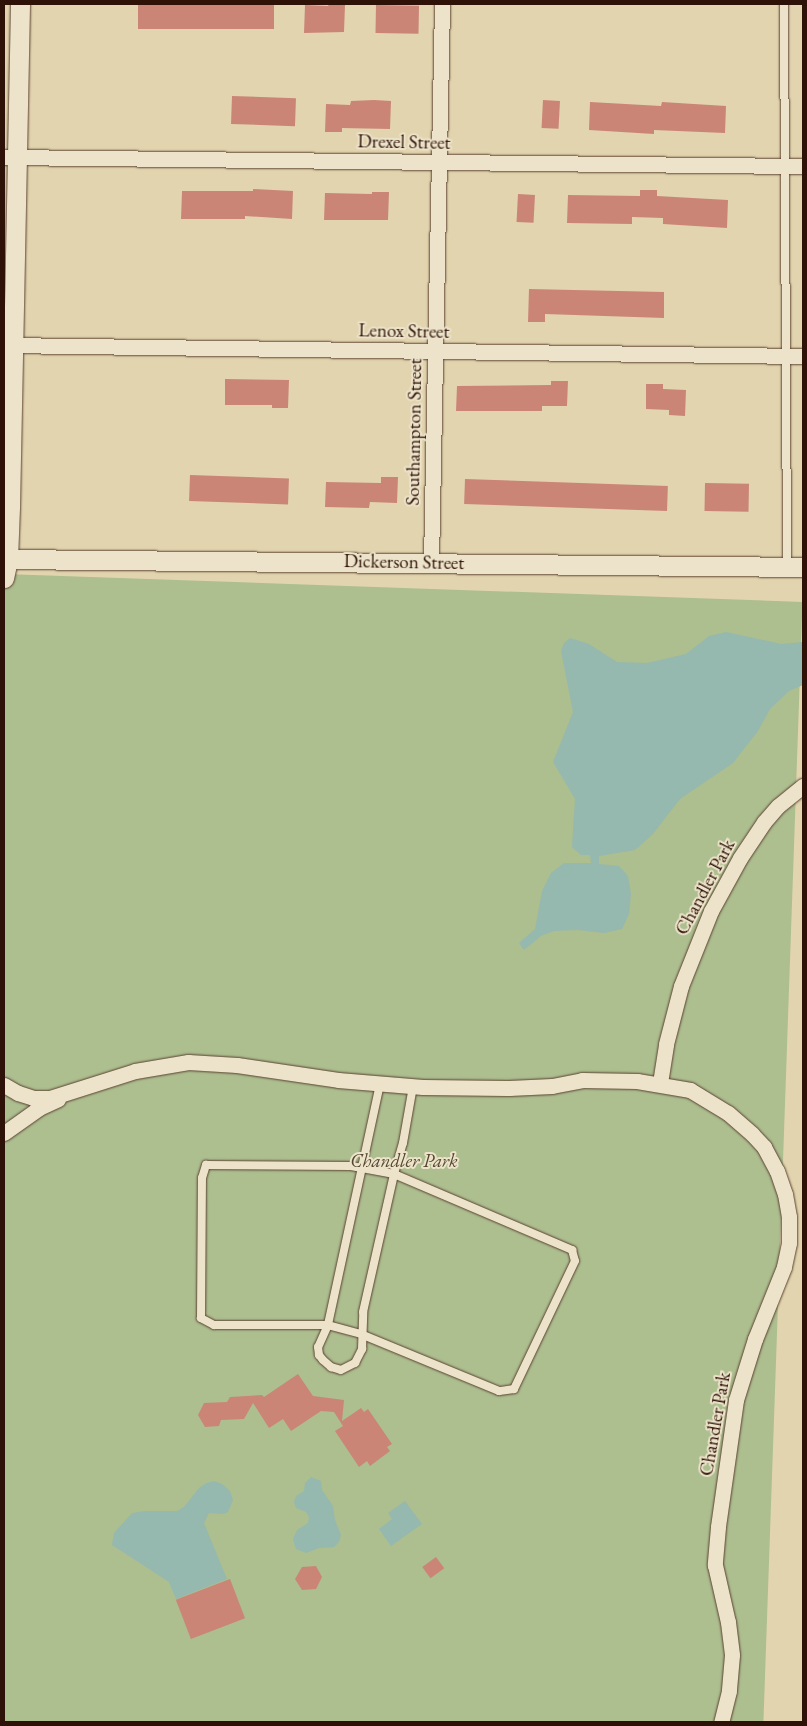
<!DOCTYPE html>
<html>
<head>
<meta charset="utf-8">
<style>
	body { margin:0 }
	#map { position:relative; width:807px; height:1726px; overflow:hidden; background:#e2d4ae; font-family:"EB Garamond",serif }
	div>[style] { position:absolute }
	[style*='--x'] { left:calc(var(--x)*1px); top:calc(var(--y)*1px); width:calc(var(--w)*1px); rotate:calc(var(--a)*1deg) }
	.green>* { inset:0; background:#adbe8f; transform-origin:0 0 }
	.water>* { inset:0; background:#95b8af }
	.building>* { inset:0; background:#ca8577; transform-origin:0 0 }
	.roads { filter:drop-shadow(0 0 1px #5b4231) drop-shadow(0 0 1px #5b4231) }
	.service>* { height:8px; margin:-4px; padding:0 4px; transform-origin:4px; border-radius:4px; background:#ece3ca }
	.minor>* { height:15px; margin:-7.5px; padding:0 7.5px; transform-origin:7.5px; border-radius:7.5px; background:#ece3ca }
	.tertiary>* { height:19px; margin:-9.5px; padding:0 9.5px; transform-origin:9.5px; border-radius:9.5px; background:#ece3ca }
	span { translate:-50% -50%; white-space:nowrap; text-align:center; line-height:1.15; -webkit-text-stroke:4px #ece3ca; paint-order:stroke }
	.street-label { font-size:19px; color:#2e1207 }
	.park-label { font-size:19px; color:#544630; font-style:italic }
	.frame { position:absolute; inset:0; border:5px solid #2e1207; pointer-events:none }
</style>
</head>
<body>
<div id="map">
	<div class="green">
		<i style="left:4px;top:574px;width:799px;height:1148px;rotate:2deg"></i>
	</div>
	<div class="water">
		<i style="clip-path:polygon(726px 632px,781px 644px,803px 642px,803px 685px,789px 691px,770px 709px,758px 731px,733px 763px,680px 799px,653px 834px,635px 850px,599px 856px,599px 864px,619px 866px,628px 876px,631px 894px,629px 914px,622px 929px,604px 933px,578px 930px,554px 931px,541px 936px,524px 950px,519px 943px,535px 929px,542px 891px,551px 873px,564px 863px,591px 863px,590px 855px,581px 855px,572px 847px,575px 799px,553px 762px,573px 712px,561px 651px,564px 643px,570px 638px,589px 644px,617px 662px,647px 663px,686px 654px,709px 636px)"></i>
		<i style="clip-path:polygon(311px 1477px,321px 1481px,322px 1490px,333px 1506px,335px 1520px,341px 1535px,339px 1542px,334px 1547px,319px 1548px,306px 1553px,296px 1549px,293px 1539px,297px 1530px,308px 1523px,309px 1517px,306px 1512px,296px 1508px,294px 1502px,296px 1496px,304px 1491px,305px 1483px)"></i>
		<i style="clip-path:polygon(214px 1481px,222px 1484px,230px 1491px,233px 1500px,228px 1512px,223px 1514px,209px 1513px,204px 1523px,227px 1579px,176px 1599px,169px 1582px,112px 1545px,114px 1533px,132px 1513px,145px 1511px,177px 1511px,184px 1507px,199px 1488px,206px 1483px)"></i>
		<i style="clip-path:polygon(405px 1501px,422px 1524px,391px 1546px,379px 1529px,392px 1519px,388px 1513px)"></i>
	</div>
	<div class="building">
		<i style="left:138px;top:4px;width:136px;height:25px"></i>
		<i style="clip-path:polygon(329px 4px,345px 5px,344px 32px,304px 33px,305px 5px,328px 6px)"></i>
		<i style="left:376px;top:5px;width:43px;height:28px;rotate:1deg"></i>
		<i style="left:232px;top:96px;width:64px;height:28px;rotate:2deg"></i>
		<i style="clip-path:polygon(374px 100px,391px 101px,390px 129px,342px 128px,342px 132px,325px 132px,326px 104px,350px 105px,351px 101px)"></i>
		<i style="left:543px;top:100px;width:17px;height:28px;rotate:3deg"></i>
		<i style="clip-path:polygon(590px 102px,661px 106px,662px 102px,726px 106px,725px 133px,654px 130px,654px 134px,589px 130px)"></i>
		<i style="clip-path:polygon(253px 189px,293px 191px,292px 219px,245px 216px,245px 219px,181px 219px,182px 191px,253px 191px)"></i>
		<i style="clip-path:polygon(640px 190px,657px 190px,657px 196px,728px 200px,727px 228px,663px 224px,663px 218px,632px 217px,632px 224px,567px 223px,568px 195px,640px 196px)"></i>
		<i style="clip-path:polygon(372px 192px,389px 192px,388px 220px,324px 220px,325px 193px,372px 194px)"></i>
		<i style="left:518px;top:194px;width:17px;height:28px;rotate:3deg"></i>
		<i style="clip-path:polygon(529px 289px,664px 292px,664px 318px,545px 314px,545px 322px,528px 322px)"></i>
		<i style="clip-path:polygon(225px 379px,289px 380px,288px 408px,272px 408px,272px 405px,225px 405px)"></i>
		<i style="clip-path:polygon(551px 381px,568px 381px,567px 406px,542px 406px,542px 411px,456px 411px,457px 386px,551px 385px)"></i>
		<i style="clip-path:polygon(646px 384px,663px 384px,663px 389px,686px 390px,685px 416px,669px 415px,669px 410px,646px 409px)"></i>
		<i style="left:190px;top:475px;width:99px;height:26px;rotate:2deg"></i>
		<i style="clip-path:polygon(381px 477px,398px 477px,397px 503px,370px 502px,369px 508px,325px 507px,326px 482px,381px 483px)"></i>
		<i style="left:465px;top:479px;width:203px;height:25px;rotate:2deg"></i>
		<i style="left:705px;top:483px;width:44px;height:28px;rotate:1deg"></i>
		<i style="clip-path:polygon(298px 1374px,313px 1396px,344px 1400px,342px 1421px,361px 1408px,364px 1412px,368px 1409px,392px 1444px,387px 1447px,390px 1451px,370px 1466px,367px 1461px,359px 1467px,335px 1431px,343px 1426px,334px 1412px,321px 1411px,291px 1431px,283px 1419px,269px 1428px,253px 1403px,244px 1419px,221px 1420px,219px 1426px,205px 1427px,198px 1415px,204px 1403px,227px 1402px,230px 1397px,262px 1395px,264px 1397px)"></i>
		<i style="left:436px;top:1557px;width:14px;height:17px;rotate:54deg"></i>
		<i style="clip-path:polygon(316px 1566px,322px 1577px,316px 1589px,302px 1590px,295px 1579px,302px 1567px)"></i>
		<i style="left:230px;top:1579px;width:42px;height:58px;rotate:69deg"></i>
	</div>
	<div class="roads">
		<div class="service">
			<i style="--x:784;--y:4;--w:563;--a:89.69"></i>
			<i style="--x:380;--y:1084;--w:247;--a:102.2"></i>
			<i style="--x:328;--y:1325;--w:24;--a:114"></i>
			<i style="--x:318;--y:1347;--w:8;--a:83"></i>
			<i style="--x:319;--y:1355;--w:6;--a:51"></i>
			<i style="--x:323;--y:1360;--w:11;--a:41"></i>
			<i style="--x:331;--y:1367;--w:10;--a:17"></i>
			<i style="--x:341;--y:1370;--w:16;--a:-27"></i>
			<i style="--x:355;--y:1363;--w:16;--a:-63"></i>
			<i style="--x:362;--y:1349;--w:37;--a:-88"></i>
			<i style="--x:363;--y:1312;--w:141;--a:-77.3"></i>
			<i style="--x:394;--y:1174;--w:32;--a:-74"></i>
			<i style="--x:403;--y:1143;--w:58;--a:-80"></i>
			<i style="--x:206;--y:1165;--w:145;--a:0.4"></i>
			<i style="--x:351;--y:1166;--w:44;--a:10.5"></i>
			<i style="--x:394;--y:1174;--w:194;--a:23.1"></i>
			<i style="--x:572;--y:1250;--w:11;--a:75"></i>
			<i style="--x:575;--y:1261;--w:142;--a:115.5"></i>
			<i style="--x:514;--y:1389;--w:15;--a:172"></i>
			<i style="--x:499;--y:1391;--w:149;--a:-157.6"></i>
			<i style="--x:361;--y:1334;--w:34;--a:-165"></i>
			<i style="--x:328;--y:1325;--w:114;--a:180"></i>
			<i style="--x:214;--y:1325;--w:15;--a:-152"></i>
			<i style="--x:201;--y:1318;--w:140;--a:-89.6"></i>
			<i style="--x:202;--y:1178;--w:14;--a:-73"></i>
		</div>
		<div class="minor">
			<i style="--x:4;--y:157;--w:799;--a:0.65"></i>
			<i style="--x:4;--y:345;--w:799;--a:0.79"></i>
			<i style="--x:431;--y:562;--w:558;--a:-88.87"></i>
			<i style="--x:660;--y:1083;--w:39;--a:-81"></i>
			<i style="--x:666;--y:1044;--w:60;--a:-75.5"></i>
			<i style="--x:681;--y:986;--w:81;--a:-68.2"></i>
			<i style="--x:711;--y:911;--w:60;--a:-61.3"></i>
			<i style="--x:740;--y:858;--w:43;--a:-56.3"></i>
			<i style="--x:764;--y:822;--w:21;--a:-49"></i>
			<i style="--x:778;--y:806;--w:32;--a:-39"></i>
			<i style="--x:4;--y:1085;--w:16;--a:30"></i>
			<i style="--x:18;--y:1093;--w:16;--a:18"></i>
			<i style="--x:33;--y:1098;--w:17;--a:0"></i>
			<i style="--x:50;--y:1098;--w:89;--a:-17.6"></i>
			<i style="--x:135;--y:1071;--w:54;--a:-9.6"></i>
			<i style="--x:188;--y:1062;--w:49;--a:3.5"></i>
			<i style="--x:237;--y:1065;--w:102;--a:8.4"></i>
			<i style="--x:338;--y:1080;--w:85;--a:4.7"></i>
			<i style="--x:423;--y:1087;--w:86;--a:0.7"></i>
			<i style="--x:509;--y:1088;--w:43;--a:-2.7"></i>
			<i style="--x:552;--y:1086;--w:31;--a:-11"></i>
			<i style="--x:582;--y:1080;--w:55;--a:1"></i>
			<i style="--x:637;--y:1081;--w:54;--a:9.6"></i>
			<i style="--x:690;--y:1090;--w:44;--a:31.2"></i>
			<i style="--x:728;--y:1113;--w:32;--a:41"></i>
			<i style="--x:752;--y:1134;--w:18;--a:47"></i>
			<i style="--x:764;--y:1147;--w:27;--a:62"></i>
			<i style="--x:777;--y:1171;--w:24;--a:71"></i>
			<i style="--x:785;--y:1194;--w:23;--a:80"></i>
			<i style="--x:789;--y:1217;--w:26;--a:90"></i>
			<i style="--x:789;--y:1243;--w:25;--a:102"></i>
			<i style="--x:784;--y:1267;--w:78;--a:111.9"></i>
			<i style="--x:755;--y:1339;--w:64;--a:107.3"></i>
			<i style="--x:736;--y:1400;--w:128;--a:98.1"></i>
			<i style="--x:718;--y:1527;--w:38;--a:95"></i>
			<i style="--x:715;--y:1565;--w:58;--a:77.2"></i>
			<i style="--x:728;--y:1622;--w:33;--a:83"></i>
			<i style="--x:732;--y:1655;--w:36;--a:95"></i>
			<i style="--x:729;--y:1691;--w:32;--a:104"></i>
			<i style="--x:4;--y:1133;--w:43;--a:-35.5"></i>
			<i style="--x:39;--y:1108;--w:21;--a:-25"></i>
		</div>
		<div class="tertiary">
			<i style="--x:4;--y:559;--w:799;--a:0.57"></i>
			<i style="--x:4;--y:578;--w:19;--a:-78"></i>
			<i style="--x:8;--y:559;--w:52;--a:-87.8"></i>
			<i style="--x:10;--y:507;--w:503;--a:-88.86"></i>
		</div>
	</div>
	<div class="street-label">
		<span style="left:404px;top:142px;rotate:1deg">Drexel Street</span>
		<span style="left:404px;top:331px;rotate:1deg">Lenox Street</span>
		<span style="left:414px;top:432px;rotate:-89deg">Southampton Street</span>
		<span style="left:404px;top:562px;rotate:1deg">Dickerson Street</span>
		<span style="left:705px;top:887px;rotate:-62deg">Chandler Park</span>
		<span style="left:715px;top:1424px;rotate:-80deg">Chandler Park</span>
	</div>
	<div class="park-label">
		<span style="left:404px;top:1161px">Chandler Park</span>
	</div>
	<div class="frame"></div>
</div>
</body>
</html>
